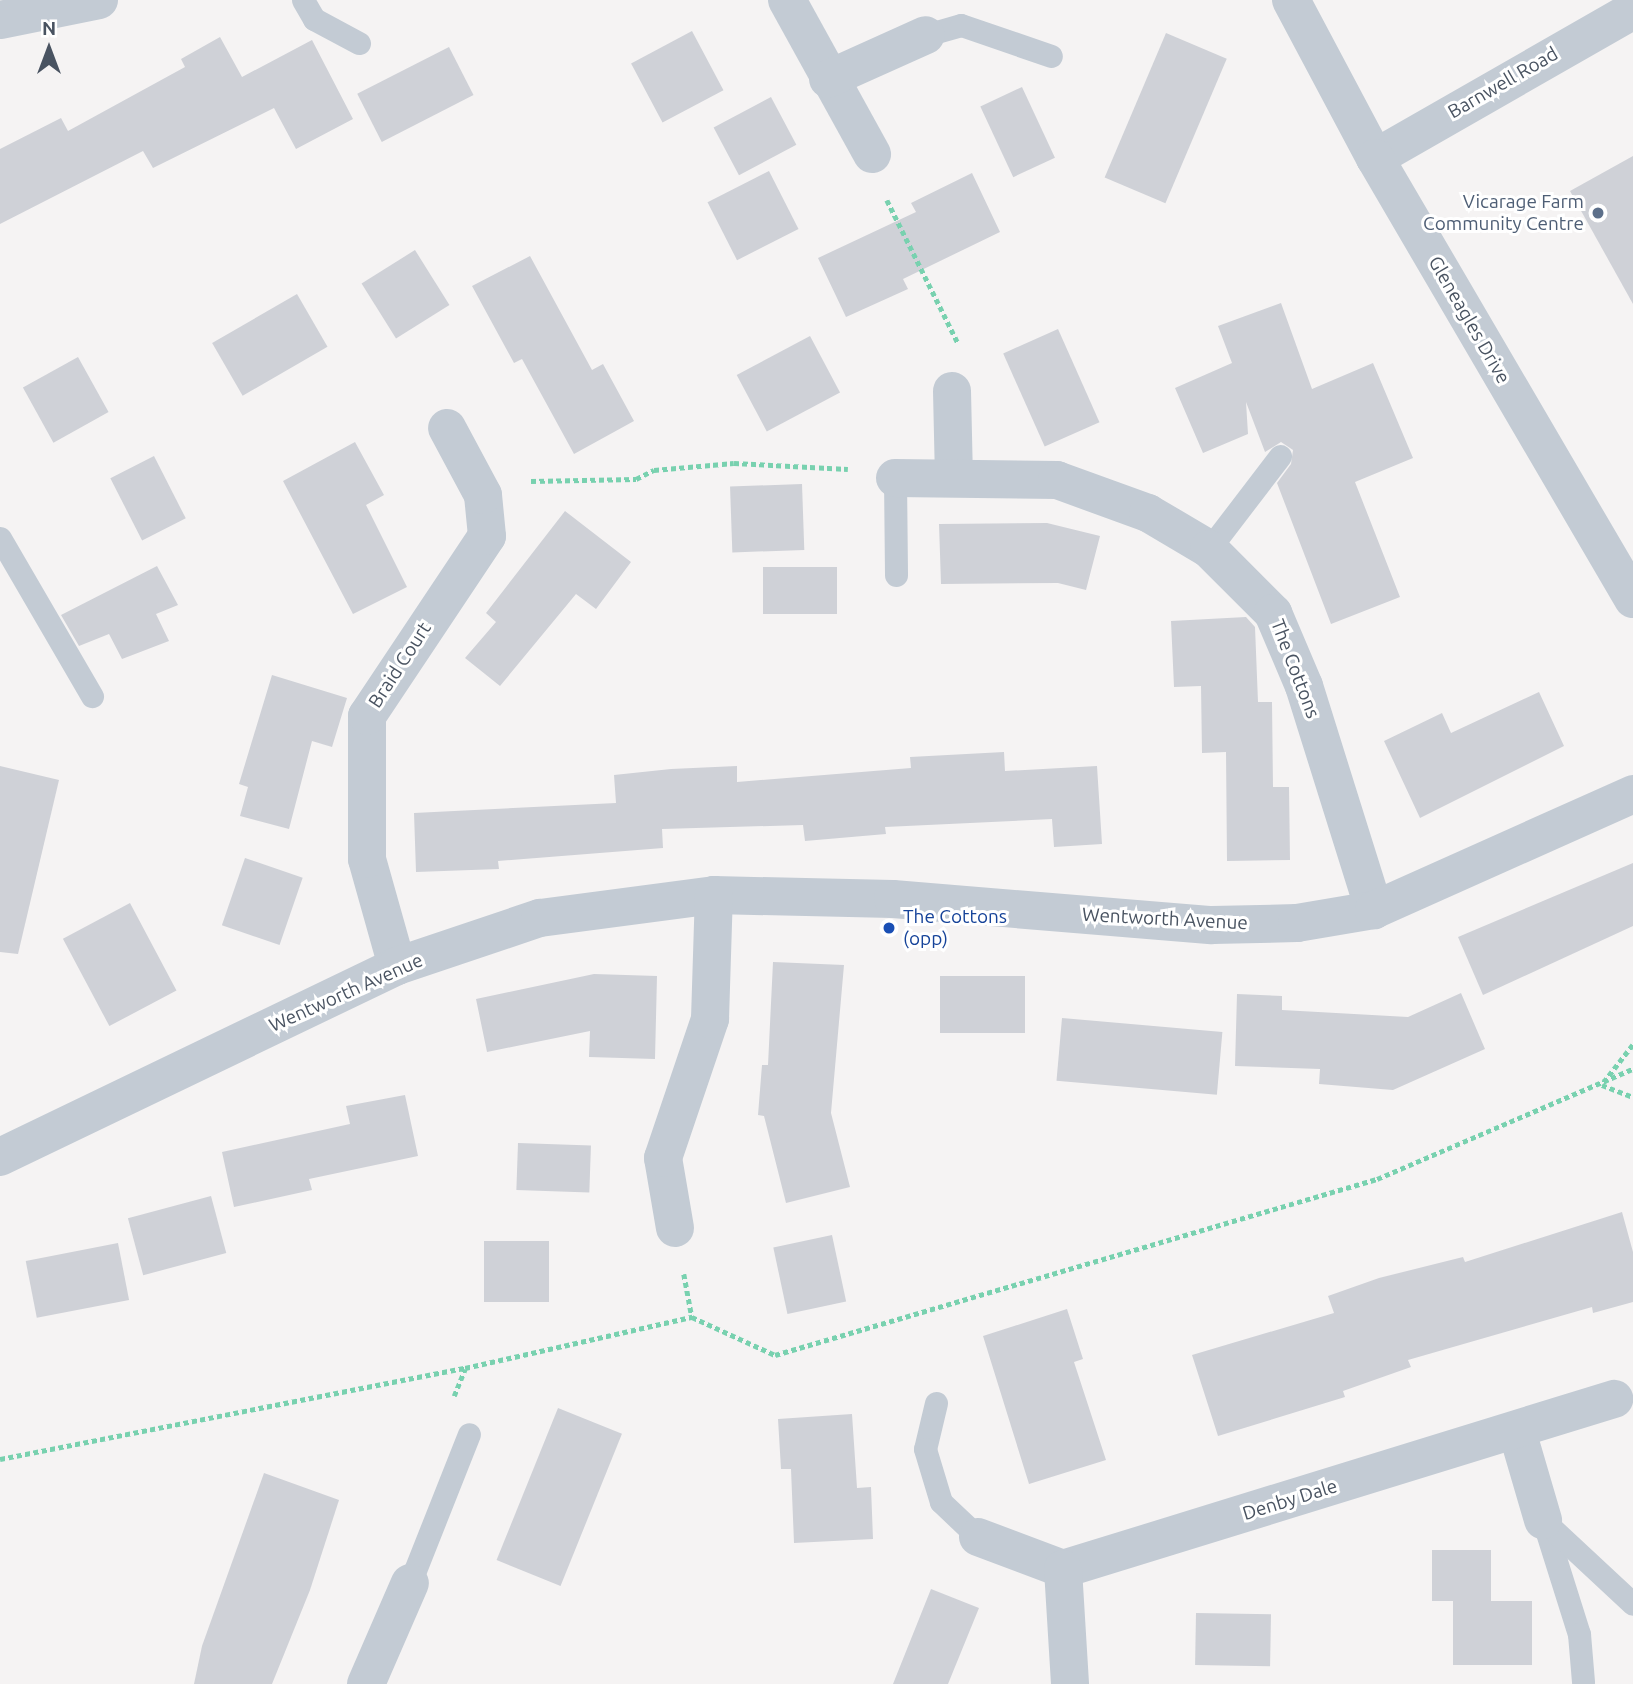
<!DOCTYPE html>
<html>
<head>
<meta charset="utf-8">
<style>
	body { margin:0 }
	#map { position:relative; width:1633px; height:1684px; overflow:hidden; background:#f5f3f3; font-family:Ubuntu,sans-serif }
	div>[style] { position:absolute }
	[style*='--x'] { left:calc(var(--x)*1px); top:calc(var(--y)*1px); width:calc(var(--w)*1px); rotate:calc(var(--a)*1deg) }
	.building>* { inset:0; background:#cfd1d7; transform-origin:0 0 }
	.path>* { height:4.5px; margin-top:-2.25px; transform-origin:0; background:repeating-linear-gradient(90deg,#78d1af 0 5px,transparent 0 8.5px) }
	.service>* { height:23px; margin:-11.5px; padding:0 11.5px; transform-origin:11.5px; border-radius:11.5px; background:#c3cbd4 }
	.minor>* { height:38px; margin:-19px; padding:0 19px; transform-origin:19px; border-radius:19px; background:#c3cbd4 }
	.tertiary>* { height:38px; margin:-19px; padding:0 19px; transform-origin:19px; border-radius:19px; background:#c3cbd4 }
	.dots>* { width:19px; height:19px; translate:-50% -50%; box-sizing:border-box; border:4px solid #fff; border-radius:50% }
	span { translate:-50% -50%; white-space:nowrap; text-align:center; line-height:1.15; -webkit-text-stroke:6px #fff; paint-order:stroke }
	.street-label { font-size:19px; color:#495361 }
	.service-label { font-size:19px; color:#4e5e75 }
	.right { translate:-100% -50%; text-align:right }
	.transit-label { font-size:19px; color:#164399 }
	.left { translate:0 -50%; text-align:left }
	.north { position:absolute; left:14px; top:14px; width:70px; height:70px; -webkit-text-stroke:5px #fff; paint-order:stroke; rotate:0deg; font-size:19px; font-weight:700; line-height:28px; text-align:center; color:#495361 }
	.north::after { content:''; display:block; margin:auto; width:24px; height:32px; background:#495361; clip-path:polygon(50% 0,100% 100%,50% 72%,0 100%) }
</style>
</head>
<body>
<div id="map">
	<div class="building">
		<i style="left:692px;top:31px;width:67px;height:69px;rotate:62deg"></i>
		<i style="left:1166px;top:33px;width:66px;height:157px;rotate:23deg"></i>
		<i style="clip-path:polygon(220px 37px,242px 77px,312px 40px,353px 119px,296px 149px,274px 108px,153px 168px,143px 151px,0 224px,0 149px,61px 118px,68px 131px,185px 67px,181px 59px)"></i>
		<i style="left:449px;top:47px;width:54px;height:103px;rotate:63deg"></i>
		<i style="left:1022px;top:87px;width:78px;height:46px;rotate:65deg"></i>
		<i style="left:771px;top:97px;width:54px;height:65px;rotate:62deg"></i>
		<i style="clip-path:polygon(1633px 156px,1633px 304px,1570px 191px)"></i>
		<i style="left:769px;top:171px;width:65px;height:69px;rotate:63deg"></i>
		<i style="clip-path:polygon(972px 173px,1000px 232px,903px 279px,908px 289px,846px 317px,818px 258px,916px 212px,911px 203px)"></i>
		<i style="left:415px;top:250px;width:65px;height:63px;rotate:58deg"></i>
		<i style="clip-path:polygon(530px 256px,592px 370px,603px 364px,634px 421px,574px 454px,522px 359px,514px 363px,472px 286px)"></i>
		<i style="left:297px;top:294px;width:61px;height:98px;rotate:60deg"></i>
		<i style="clip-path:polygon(1281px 303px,1312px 389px,1373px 363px,1413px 458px,1355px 482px,1400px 597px,1331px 624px,1277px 483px,1291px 464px,1293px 450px,1281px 442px,1265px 452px,1246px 402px,1248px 434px,1203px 453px,1175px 388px,1232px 363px,1218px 326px)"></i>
		<i style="left:1058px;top:329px;width:102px;height:60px;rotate:66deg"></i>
		<i style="left:810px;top:336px;width:64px;height:83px;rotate:62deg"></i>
		<i style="left:78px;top:357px;width:63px;height:63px;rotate:61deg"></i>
		<i style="clip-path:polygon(355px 442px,384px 495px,366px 505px,407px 587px,353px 614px,283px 481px)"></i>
		<i style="left:154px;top:456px;width:70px;height:49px;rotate:63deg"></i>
		<i style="left:802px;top:484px;width:66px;height:72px;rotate:88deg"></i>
		<i style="clip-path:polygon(565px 511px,631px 562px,596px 609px,576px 594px,500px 686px,465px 658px,496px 622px,486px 613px)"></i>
		<i style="clip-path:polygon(1047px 523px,1100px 536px,1086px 590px,1058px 583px,941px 584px,939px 524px)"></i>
		<i style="clip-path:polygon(157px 566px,178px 605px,156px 614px,169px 641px,122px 659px,109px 634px,79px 646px,61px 615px)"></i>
		<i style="left:763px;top:567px;width:74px;height:47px"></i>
		<i style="clip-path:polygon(1246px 617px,1255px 627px,1258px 702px,1272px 702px,1273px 787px,1289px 787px,1290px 860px,1227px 861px,1226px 752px,1202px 753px,1201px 686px,1174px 687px,1171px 621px)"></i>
		<i style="clip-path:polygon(272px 675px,347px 698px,332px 747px,312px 741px,289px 829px,240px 816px,248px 787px,239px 784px)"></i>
		<i style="clip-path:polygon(1539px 692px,1564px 746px,1420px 818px,1384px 741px,1442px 713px,1451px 733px)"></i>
		<i style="clip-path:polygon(1004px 752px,1005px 771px,1097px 766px,1102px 844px,1054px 847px,1052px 819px,885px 827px,886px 834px,805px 841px,803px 825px,662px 829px,663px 848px,498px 861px,499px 869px,416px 872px,414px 813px,616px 803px,614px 775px,671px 769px,737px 766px,737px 782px,911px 768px,910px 757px)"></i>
		<i style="clip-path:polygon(0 766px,59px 780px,18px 954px,0 952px)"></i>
		<i style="left:245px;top:858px;width:61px;height:71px;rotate:19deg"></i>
		<i style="clip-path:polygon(1633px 863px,1633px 926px,1483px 995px,1458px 937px)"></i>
		<i style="left:130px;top:903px;width:99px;height:76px;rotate:62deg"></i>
		<i style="clip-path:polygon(773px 962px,844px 965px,831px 1113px,850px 1187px,786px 1203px,764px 1116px,758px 1115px,762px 1065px,768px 1065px)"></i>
		<i style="clip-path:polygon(594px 974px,657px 976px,655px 1059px,589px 1057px,590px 1031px,487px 1052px,476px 999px)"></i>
		<i style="left:940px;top:976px;width:85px;height:57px"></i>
		<i style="clip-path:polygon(1461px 993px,1485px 1049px,1393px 1090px,1319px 1084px,1320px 1069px,1235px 1066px,1237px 994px,1282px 996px,1282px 1010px,1408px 1017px)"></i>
		<i style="left:1062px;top:1018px;width:161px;height:63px;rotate:5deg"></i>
		<i style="clip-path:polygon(405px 1095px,418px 1156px,309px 1179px,312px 1190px,234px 1207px,222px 1152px,350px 1124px,346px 1106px)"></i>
		<i style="left:518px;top:1143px;width:73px;height:47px;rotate:2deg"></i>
		<i style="left:211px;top:1196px;width:59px;height:86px;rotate:75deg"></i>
		<i style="clip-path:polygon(1622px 1212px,1633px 1252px,1633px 1302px,1593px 1313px,1592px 1307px,1408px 1360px,1411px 1367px,1343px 1391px,1345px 1397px,1218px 1436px,1192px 1355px,1334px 1313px,1328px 1296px,1379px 1278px,1463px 1257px,1465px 1262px)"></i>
		<i style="left:832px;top:1235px;width:68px;height:60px;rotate:78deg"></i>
		<i style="left:484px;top:1241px;width:65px;height:61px"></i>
		<i style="left:118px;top:1243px;width:58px;height:94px;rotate:79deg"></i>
		<i style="clip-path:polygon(1067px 1309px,1083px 1359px,1074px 1362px,1106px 1460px,1029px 1484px,983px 1336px)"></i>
		<i style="left:558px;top:1408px;width:69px;height:164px;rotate:22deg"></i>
		<i style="clip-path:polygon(852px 1414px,857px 1488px,871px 1487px,873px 1539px,794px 1543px,791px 1469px,781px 1469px,778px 1419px)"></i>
		<i style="clip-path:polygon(264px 1473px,339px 1500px,310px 1590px,272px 1684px,194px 1684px,202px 1646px)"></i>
		<i style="clip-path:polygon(1432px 1550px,1491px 1550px,1491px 1601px,1532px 1601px,1532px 1665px,1453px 1665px,1453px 1601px,1432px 1601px)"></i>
		<i style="clip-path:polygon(931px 1589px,979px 1608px,948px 1684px,893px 1684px)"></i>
		<i style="left:1196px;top:1613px;width:75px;height:52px;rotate:1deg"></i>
	</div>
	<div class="path">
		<i style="--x:887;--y:200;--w:160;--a:63.6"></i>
		<i style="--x:531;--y:481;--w:105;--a:-1.1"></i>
		<i style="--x:636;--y:479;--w:20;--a:-27"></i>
		<i style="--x:654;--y:470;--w:80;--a:-5"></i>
		<i style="--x:734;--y:463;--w:114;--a:3"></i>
		<i style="--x:1633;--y:1045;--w:51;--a:127.8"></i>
		<i style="--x:1602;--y:1085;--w:33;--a:21"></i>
		<i style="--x:684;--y:1274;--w:44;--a:79.5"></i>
		<i style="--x:454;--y:1396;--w:29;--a:-68"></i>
		<i style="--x:0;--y:1459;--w:474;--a:-11.1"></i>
		<i style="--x:465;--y:1368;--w:233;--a:-12.7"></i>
		<i style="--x:692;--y:1317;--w:91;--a:24.6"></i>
		<i style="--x:775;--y:1355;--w:627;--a:-16.3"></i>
		<i style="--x:1377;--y:1179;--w:279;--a:-23.3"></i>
	</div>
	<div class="service">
		<i style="--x:303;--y:0;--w:22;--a:60"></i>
		<i style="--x:314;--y:19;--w:51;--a:28.1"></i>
		<i style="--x:926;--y:35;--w:36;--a:-16"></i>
		<i style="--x:961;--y:25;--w:95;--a:19"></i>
		<i style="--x:895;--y:478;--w:97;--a:89.4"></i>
		<i style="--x:0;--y:538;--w:183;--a:59.8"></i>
		<i style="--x:1209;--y:549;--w:117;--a:-52.6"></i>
		<i style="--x:936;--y:1403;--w:47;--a:103.4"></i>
		<i style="--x:925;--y:1449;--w:55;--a:73.2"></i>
		<i style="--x:941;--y:1502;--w:51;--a:43.4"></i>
		<i style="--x:1543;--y:1520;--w:120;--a:72.5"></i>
		<i style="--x:1579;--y:1634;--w:48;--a:85.2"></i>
		<i style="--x:1545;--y:1522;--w:120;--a:43"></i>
		<i style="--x:410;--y:1583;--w:160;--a:-68.4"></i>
	</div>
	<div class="minor">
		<i style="--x:787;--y:0;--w:176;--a:61.1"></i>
		<i style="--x:0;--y:20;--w:101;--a:-11.4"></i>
		<i style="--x:828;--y:79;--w:107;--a:-24.2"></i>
		<i style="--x:1375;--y:158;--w:297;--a:-29.8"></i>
		<i style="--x:952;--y:391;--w:87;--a:88.7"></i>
		<i style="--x:895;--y:478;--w:162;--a:0.7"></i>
		<i style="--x:1057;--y:480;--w:97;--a:19.9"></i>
		<i style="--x:1148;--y:513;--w:71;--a:30.5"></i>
		<i style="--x:1209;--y:549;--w:91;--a:45"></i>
		<i style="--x:1273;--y:613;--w:79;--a:67"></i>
		<i style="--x:1304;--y:686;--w:235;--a:72.6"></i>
		<i style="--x:397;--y:966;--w:111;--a:-105.7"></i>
		<i style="--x:367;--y:859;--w:143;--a:-90"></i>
		<i style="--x:367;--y:716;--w:216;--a:-56.3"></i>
		<i style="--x:487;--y:536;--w:41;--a:-95.6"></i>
		<i style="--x:483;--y:495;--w:76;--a:-118.2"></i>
		<i style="--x:0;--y:1157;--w:441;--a:-25.7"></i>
		<i style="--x:397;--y:966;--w:151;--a:-18.6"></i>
		<i style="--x:540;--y:918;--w:176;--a:-7.5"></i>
		<i style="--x:714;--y:895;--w:179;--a:1.3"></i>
		<i style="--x:893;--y:899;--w:320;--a:4.7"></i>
		<i style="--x:1212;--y:925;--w:85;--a:-1.3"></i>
		<i style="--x:1297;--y:923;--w:78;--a:-9.6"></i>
		<i style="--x:1374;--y:910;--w:284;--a:-24.1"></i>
		<i style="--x:675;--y:1228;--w:71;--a:-99.7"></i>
		<i style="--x:663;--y:1158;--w:147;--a:-71.3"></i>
		<i style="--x:710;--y:1019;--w:124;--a:-88.2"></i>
		<i style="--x:1517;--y:1431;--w:93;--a:73.7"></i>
		<i style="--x:978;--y:1537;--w:91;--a:20.6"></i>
		<i style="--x:1063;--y:1569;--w:577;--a:-17.15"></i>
		<i style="--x:1063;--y:1569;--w:115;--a:86.5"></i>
		<i style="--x:366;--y:1684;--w:110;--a:-66.5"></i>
	</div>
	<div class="tertiary">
		<i style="--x:1291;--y:0;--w:179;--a:62"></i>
		<i style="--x:1375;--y:158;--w:511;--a:59.67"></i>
	</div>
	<div class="dots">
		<i style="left:1598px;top:213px;background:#5c6f8a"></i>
		<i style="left:889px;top:928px;background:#1a4fb4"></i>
	</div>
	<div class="street-label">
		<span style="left:1503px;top:83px;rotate:-30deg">Barnwell Road</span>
		<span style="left:1469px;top:320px;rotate:60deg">Gleneagles Drive</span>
		<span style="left:400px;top:665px;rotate:-57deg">Braid Court</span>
		<span style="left:1295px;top:669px;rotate:69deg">The Cottons</span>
		<span style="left:1165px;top:919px;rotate:3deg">Wentworth Avenue</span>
		<span style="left:346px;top:993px;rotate:-24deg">Wentworth Avenue</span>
		<span style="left:1290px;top:1500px;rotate:-17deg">Denby Dale</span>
	</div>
	<div class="service-label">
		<span class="right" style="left:1584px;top:213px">Vicarage Farm<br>Community Centre</span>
	</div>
	<div class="transit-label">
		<span class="left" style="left:903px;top:928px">The Cottons<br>(opp)</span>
	</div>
	<div class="north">N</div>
</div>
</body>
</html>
